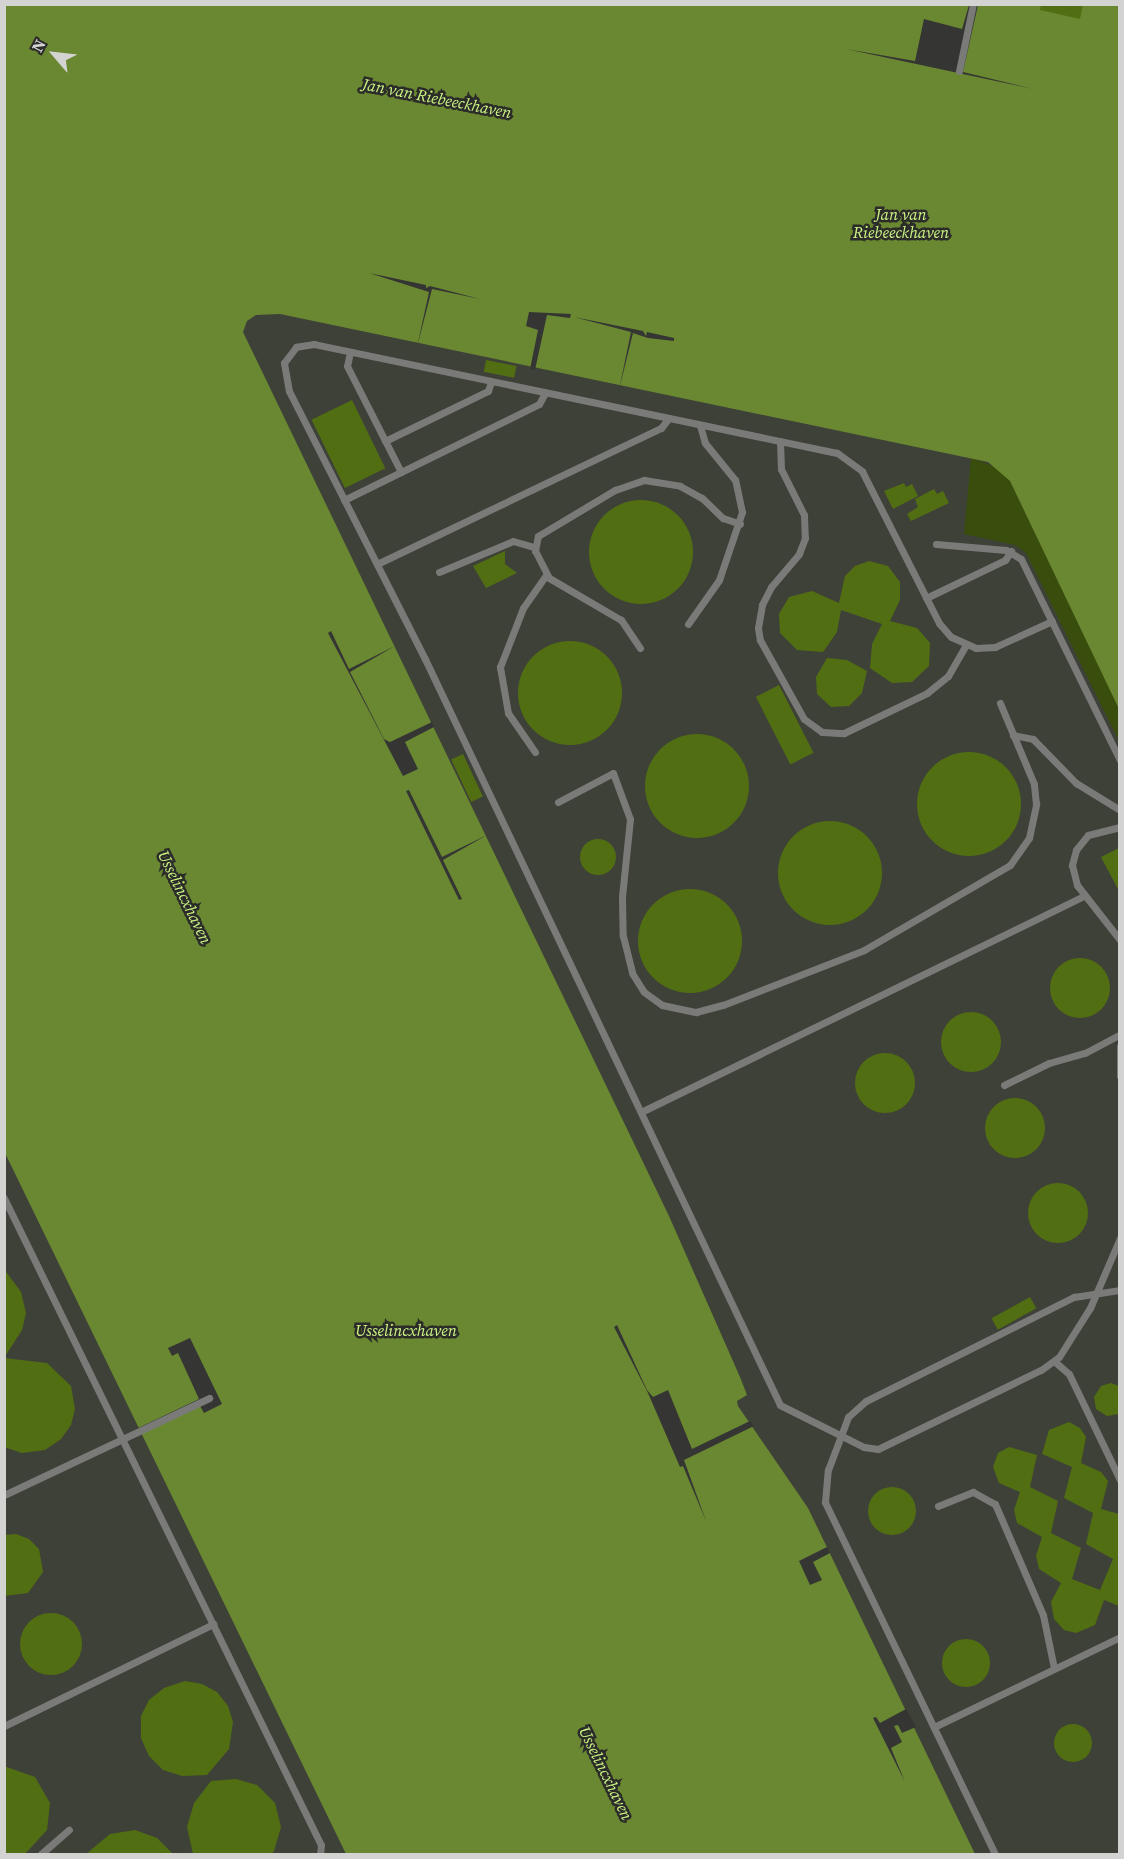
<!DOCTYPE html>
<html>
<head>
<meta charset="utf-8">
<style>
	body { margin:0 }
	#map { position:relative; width:1124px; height:1859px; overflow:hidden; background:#353633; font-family:"Source Serif 4",serif }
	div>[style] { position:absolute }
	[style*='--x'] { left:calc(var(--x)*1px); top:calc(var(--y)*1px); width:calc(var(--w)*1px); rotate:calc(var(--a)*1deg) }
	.built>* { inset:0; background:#3d4138; transform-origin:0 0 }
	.green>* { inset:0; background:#394d0d }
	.water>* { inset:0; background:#6a8731 }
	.pier>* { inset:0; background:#353633 }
	.building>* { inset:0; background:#526e12; transform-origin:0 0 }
	.round { border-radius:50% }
	.lane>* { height:7px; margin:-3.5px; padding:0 3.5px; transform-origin:3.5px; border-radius:3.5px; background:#7a7b79 }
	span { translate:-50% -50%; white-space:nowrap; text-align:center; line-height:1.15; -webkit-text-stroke:5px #2b2c29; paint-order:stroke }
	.water-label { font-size:16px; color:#ccf584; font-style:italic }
	.frame { position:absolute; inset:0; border:6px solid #d3d4d2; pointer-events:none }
	.north { position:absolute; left:24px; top:24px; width:60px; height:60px; -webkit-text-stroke:4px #2b2c29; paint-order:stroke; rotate:298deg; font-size:16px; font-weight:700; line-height:24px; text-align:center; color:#d3d4d2 }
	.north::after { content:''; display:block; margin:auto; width:21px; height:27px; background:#d3d4d2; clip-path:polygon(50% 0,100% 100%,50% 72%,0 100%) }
</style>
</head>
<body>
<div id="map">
	<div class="built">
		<i style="left:5px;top:5px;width:1114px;height:1849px"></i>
	</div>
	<div class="green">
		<i style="clip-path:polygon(971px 458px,999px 468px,1010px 481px,1111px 689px,1119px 709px,1119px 741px,1026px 553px,1015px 545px,964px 534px)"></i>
	</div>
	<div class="water">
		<i style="clip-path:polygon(5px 5px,1119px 5px,1119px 709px,1010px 481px,988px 462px,280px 314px,256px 315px,247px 321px,243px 332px,669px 1216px,740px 1377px,747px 1395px,737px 1401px,738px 1406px,808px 1508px,975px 1854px,346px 1854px,5px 1153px)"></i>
	</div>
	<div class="pier">
		<i style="clip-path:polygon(969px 5px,978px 5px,963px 72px,1033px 89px,846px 49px,915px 61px,924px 19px,962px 29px)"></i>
		<i style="clip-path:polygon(369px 273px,426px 285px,426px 288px,430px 286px,480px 299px,432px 289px,417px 347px,429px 292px)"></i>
		<i style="clip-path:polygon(529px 312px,571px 314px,570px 318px,547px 315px,535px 370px,530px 369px,538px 330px,526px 326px)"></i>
		<i style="clip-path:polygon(574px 317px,643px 331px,646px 336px,647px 332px,674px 338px,674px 341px,648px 338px,633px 333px,619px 390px,631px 332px)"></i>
		<i style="clip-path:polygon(331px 631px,349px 669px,395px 646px,350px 672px,384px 739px,390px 742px,432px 722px,434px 727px,405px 742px,418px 769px,403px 776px,328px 633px)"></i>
		<i style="clip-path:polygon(409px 790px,442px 857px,487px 835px,443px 860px,462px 899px,459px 900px,406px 791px)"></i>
		<i style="clip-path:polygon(617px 1325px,647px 1390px,653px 1397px,668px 1390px,692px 1449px,750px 1421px,754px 1426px,684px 1460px,706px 1521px,683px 1466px,680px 1467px,648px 1393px,614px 1327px)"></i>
		<i style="clip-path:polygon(190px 1338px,222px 1404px,204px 1413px,200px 1406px,137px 1436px,134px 1430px,199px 1399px,178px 1353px,172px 1356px,168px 1348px)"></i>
		<i style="clip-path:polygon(827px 1547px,830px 1553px,813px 1562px,822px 1580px,810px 1585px,799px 1561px)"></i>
		<i style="clip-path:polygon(906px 1709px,916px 1727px,902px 1733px,898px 1725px,894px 1726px,902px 1742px,891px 1748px,905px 1782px,873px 1718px,876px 1717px,880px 1723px)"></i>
	</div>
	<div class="building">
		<i style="clip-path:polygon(1041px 4px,1083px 4px,1080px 19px,1040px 10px)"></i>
		<i style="left:486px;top:360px;width:31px;height:12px;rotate:11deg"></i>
		<i style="left:352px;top:400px;width:76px;height:45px;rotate:64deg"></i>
		<i style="clip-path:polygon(904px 483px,906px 487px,912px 484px,918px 496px,893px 509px,884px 491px)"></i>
		<i style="clip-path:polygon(934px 489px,937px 494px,943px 491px,949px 503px,911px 521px,907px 514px,918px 507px,915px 499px)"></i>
		<i class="round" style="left:589px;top:500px;width:104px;height:104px"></i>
		<i style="clip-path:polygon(505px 551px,505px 564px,517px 573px,486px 588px,473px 566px)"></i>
		<i style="clip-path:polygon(869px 561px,888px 566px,900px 582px,900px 600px,890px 621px,917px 628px,930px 643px,929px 666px,912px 682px,892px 683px,870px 668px,872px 644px,882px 624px,841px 610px,837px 632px,823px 652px,797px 650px,780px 633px,779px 614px,789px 597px,812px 591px,839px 603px,845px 576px,855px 566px)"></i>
		<i class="round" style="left:518px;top:641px;width:104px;height:104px"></i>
		<i style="clip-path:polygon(827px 658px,847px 660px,867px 671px,862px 693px,849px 706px,831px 707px,817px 694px,816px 677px)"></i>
		<i style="left:779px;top:685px;width:76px;height:26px;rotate:63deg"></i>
		<i class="round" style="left:645px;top:734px;width:104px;height:104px"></i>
		<i class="round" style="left:917px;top:752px;width:104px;height:104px"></i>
		<i style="left:463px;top:754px;width:47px;height:13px;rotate:65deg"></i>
		<i class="round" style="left:778px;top:821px;width:104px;height:104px"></i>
		<i class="round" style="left:580px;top:839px;width:36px;height:36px"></i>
		<i style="clip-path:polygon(1119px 848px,1119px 891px,1101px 857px)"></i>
		<i class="round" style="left:638px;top:889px;width:104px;height:104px"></i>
		<i class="round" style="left:1050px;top:958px;width:60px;height:60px"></i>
		<i class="round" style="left:941px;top:1012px;width:60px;height:60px"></i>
		<i class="round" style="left:855px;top:1053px;width:60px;height:60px"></i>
		<i class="round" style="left:985px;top:1098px;width:60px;height:60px"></i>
		<i class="round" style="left:1028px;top:1183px;width:60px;height:60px"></i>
		<i style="clip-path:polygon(4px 1269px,21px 1292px,26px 1313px,22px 1330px,4px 1358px)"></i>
		<i style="left:1030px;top:1297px;width:13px;height:44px;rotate:61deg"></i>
		<i style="clip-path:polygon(4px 1358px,47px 1363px,71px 1386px,75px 1409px,71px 1425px,61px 1439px,45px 1450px,22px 1453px,4px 1447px)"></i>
		<i style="clip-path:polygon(1111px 1383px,1119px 1386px,1119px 1414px,1107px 1416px,1096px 1409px,1094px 1397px,1101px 1386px)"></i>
		<i style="clip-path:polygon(1069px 1422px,1080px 1428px,1086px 1437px,1081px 1463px,1101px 1472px,1108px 1481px,1101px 1509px,1119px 1514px,1119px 1606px,1104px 1600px,1095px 1625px,1076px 1633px,1064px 1630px,1054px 1619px,1051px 1602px,1061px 1583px,1039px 1569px,1036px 1556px,1042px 1537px,1017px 1523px,1014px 1510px,1020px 1492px,999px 1483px,993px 1467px,998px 1453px,1009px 1447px,1037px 1455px,1030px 1487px,1058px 1501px,1051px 1533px,1081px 1548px,1072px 1579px,1100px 1590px,1113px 1559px,1086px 1544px,1093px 1513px,1064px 1498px,1072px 1467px,1042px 1454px,1049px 1430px)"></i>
		<i class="round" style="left:868px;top:1487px;width:48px;height:48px"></i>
		<i style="clip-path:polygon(16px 1534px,29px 1539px,39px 1549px,43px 1572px,28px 1593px,4px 1596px,4px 1535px)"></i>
		<i class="round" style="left:20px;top:1613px;width:62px;height:62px"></i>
		<i class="round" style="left:942px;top:1639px;width:48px;height:48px"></i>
		<i style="clip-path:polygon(185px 1681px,202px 1684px,217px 1692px,228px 1706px,233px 1722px,229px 1749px,207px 1775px,182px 1776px,163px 1770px,149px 1756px,141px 1738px,141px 1716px,149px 1700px,164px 1688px)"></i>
		<i class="round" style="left:1054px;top:1724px;width:38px;height:38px"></i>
		<i style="clip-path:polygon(4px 1766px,35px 1777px,50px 1803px,47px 1830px,25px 1854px,4px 1854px)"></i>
		<i style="clip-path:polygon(236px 1779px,257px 1785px,275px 1803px,281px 1827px,274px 1851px,272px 1854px,193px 1854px,187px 1827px,194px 1803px,211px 1781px)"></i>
		<i style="clip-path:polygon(135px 1830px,157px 1838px,173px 1854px,86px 1854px,110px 1834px)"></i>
	</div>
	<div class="lane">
		<i style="--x:959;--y:71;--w:68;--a:-78.2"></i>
		<i style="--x:350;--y:352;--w:14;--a:102"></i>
		<i style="--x:347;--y:366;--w:119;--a:63"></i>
		<i style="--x:385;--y:441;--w:114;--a:-25.9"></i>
		<i style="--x:488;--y:391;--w:9;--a:-72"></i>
		<i style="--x:780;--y:441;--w:28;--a:88"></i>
		<i style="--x:781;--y:469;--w:51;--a:63.4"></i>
		<i style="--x:804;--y:515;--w:23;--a:88"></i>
		<i style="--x:805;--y:538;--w:17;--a:111"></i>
		<i style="--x:799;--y:554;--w:43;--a:130.3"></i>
		<i style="--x:771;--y:587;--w:20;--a:117"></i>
		<i style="--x:762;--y:605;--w:23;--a:100"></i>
		<i style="--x:758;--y:628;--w:12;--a:81"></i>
		<i style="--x:760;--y:640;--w:90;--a:60.9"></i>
		<i style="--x:804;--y:719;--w:22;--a:36"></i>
		<i style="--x:822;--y:732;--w:22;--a:3"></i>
		<i style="--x:844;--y:733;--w:92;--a:-25.7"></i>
		<i style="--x:927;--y:693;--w:27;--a:-39"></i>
		<i style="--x:948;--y:676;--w:36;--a:-60"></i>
		<i style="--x:344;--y:500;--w:217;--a:-26.2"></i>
		<i style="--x:539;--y:404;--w:13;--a:-61"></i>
		<i style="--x:936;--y:544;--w:70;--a:4.9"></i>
		<i style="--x:1006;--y:550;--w:17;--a:31"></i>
		<i style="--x:1021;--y:559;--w:224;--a:63.8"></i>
		<i style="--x:377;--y:564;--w:315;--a:-25.6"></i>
		<i style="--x:661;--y:428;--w:11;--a:-52"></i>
		<i style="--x:439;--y:572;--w:80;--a:-22.7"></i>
		<i style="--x:513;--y:541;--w:22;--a:16"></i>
		<i style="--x:926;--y:598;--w:88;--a:-25.7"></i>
		<i style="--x:1005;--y:560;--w:11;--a:-56"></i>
		<i style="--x:1052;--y:621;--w:63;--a:155.5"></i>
		<i style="--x:995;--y:647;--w:19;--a:177"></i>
		<i style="--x:976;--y:648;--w:27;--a:-156"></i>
		<i style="--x:951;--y:637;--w:18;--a:-131"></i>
		<i style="--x:939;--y:623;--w:170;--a:-116.9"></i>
		<i style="--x:862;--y:471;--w:31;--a:-144"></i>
		<i style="--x:837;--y:453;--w:534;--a:-168.23"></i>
		<i style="--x:314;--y:344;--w:18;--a:171"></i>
		<i style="--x:296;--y:347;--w:20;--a:127"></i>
		<i style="--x:284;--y:363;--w:28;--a:80"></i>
		<i style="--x:289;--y:391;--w:301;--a:63.1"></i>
		<i style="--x:425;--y:659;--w:826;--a:64.55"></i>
		<i style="--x:780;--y:1405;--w:94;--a:26.6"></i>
		<i style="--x:864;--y:1447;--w:14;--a:8"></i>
		<i style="--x:878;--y:1449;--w:181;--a:-25.9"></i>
		<i style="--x:1041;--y:1370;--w:22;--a:-36"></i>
		<i style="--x:1059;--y:1357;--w:58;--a:-57.7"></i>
		<i style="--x:1090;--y:1308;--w:76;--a:-66.8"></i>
		<i style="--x:688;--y:624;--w:54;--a:-54.8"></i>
		<i style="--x:719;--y:580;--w:72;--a:-71.3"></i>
		<i style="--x:742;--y:512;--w:33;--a:-102"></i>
		<i style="--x:735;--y:480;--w:48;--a:-129"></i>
		<i style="--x:705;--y:443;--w:19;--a:-106"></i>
		<i style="--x:640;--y:648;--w:34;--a:-124"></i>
		<i style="--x:621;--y:620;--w:83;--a:-149.7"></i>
		<i style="--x:549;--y:578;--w:30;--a:-117"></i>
		<i style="--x:535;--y:551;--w:15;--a:-79"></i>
		<i style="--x:538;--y:536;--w:90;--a:-30.9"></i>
		<i style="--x:615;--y:490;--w:31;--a:-19"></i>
		<i style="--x:644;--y:480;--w:36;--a:9"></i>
		<i style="--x:680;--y:486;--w:25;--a:29"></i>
		<i style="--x:702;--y:498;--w:29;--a:44"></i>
		<i style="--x:723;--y:518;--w:18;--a:19"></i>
		<i style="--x:1013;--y:735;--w:20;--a:11"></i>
		<i style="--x:1033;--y:739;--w:62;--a:45.7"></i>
		<i style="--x:1076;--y:783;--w:52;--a:31.5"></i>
		<i style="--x:535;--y:752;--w:47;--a:-124.7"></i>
		<i style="--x:508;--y:713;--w:47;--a:-99.9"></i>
		<i style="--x:500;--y:667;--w:63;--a:-68.7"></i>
		<i style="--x:523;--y:608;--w:40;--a:-55.1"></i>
		<i style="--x:558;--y:802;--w:62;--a:-27.8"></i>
		<i style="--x:613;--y:773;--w:49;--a:69.7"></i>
		<i style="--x:630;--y:819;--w:78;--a:95.9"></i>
		<i style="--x:622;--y:897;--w:39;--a:89"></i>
		<i style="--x:623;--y:936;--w:38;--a:76"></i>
		<i style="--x:632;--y:973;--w:22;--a:58"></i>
		<i style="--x:644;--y:992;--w:22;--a:36"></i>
		<i style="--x:662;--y:1005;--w:35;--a:12"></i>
		<i style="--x:696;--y:1012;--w:28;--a:-15"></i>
		<i style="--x:723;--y:1005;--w:151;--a:-21.3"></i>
		<i style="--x:864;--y:950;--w:169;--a:-30.2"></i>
		<i style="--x:1010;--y:865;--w:33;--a:-55"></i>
		<i style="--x:1029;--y:838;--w:35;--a:-78"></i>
		<i style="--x:1036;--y:804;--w:20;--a:-96"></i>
		<i style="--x:1034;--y:784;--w:88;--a:-112.8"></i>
		<i style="--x:1120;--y:827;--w:33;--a:166"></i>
		<i style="--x:1088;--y:835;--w:19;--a:129"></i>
		<i style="--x:1076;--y:850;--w:16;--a:105"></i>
		<i style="--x:1072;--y:865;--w:21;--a:76"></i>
		<i style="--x:1077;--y:885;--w:70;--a:52"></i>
		<i style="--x:1120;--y:1046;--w:30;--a:90"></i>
		<i style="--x:1004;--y:1085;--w:50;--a:-26.1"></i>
		<i style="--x:1049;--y:1063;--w:37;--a:-16"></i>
		<i style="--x:1085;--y:1053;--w:40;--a:-28"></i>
		<i style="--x:641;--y:1112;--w:494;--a:-26"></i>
		<i style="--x:4;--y:1198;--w:720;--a:63.9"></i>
		<i style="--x:321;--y:1845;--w:9;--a:96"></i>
		<i style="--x:1054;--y:1361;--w:20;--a:41"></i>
		<i style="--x:1069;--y:1374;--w:118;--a:64.3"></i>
		<i style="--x:4;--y:1495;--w:227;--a:-25.3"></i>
		<i style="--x:938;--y:1506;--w:38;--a:-22"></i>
		<i style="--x:973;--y:1492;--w:25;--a:29"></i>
		<i style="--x:995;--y:1504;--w:121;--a:66.6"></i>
		<i style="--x:1043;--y:1615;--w:54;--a:78.3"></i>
		<i style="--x:4;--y:1726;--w:233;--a:-26"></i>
		<i style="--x:934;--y:1727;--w:207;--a:-25.8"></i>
		<i style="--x:41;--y:1854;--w:37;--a:-41"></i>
		<i style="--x:995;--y:1854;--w:391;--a:-115.8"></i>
		<i style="--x:825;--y:1502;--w:32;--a:-85"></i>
		<i style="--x:828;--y:1470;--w:57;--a:-69.3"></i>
		<i style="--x:848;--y:1417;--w:24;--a:-42"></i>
		<i style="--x:866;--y:1401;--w:233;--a:-26.6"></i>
		<i style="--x:1074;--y:1297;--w:47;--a:-8.7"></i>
	</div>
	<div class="water-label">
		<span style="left:437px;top:98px;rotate:11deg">Jan van Riebeeckhaven</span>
		<span style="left:901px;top:223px">Jan van<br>Riebeeckhaven</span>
		<span style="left:185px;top:897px;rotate:64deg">Usselincxhaven</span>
		<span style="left:406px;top:1330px">Usselincxhaven</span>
		<span style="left:606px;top:1773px;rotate:64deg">Usselincxhaven</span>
	</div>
	<div class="frame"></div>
	<div class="north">N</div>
</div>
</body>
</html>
